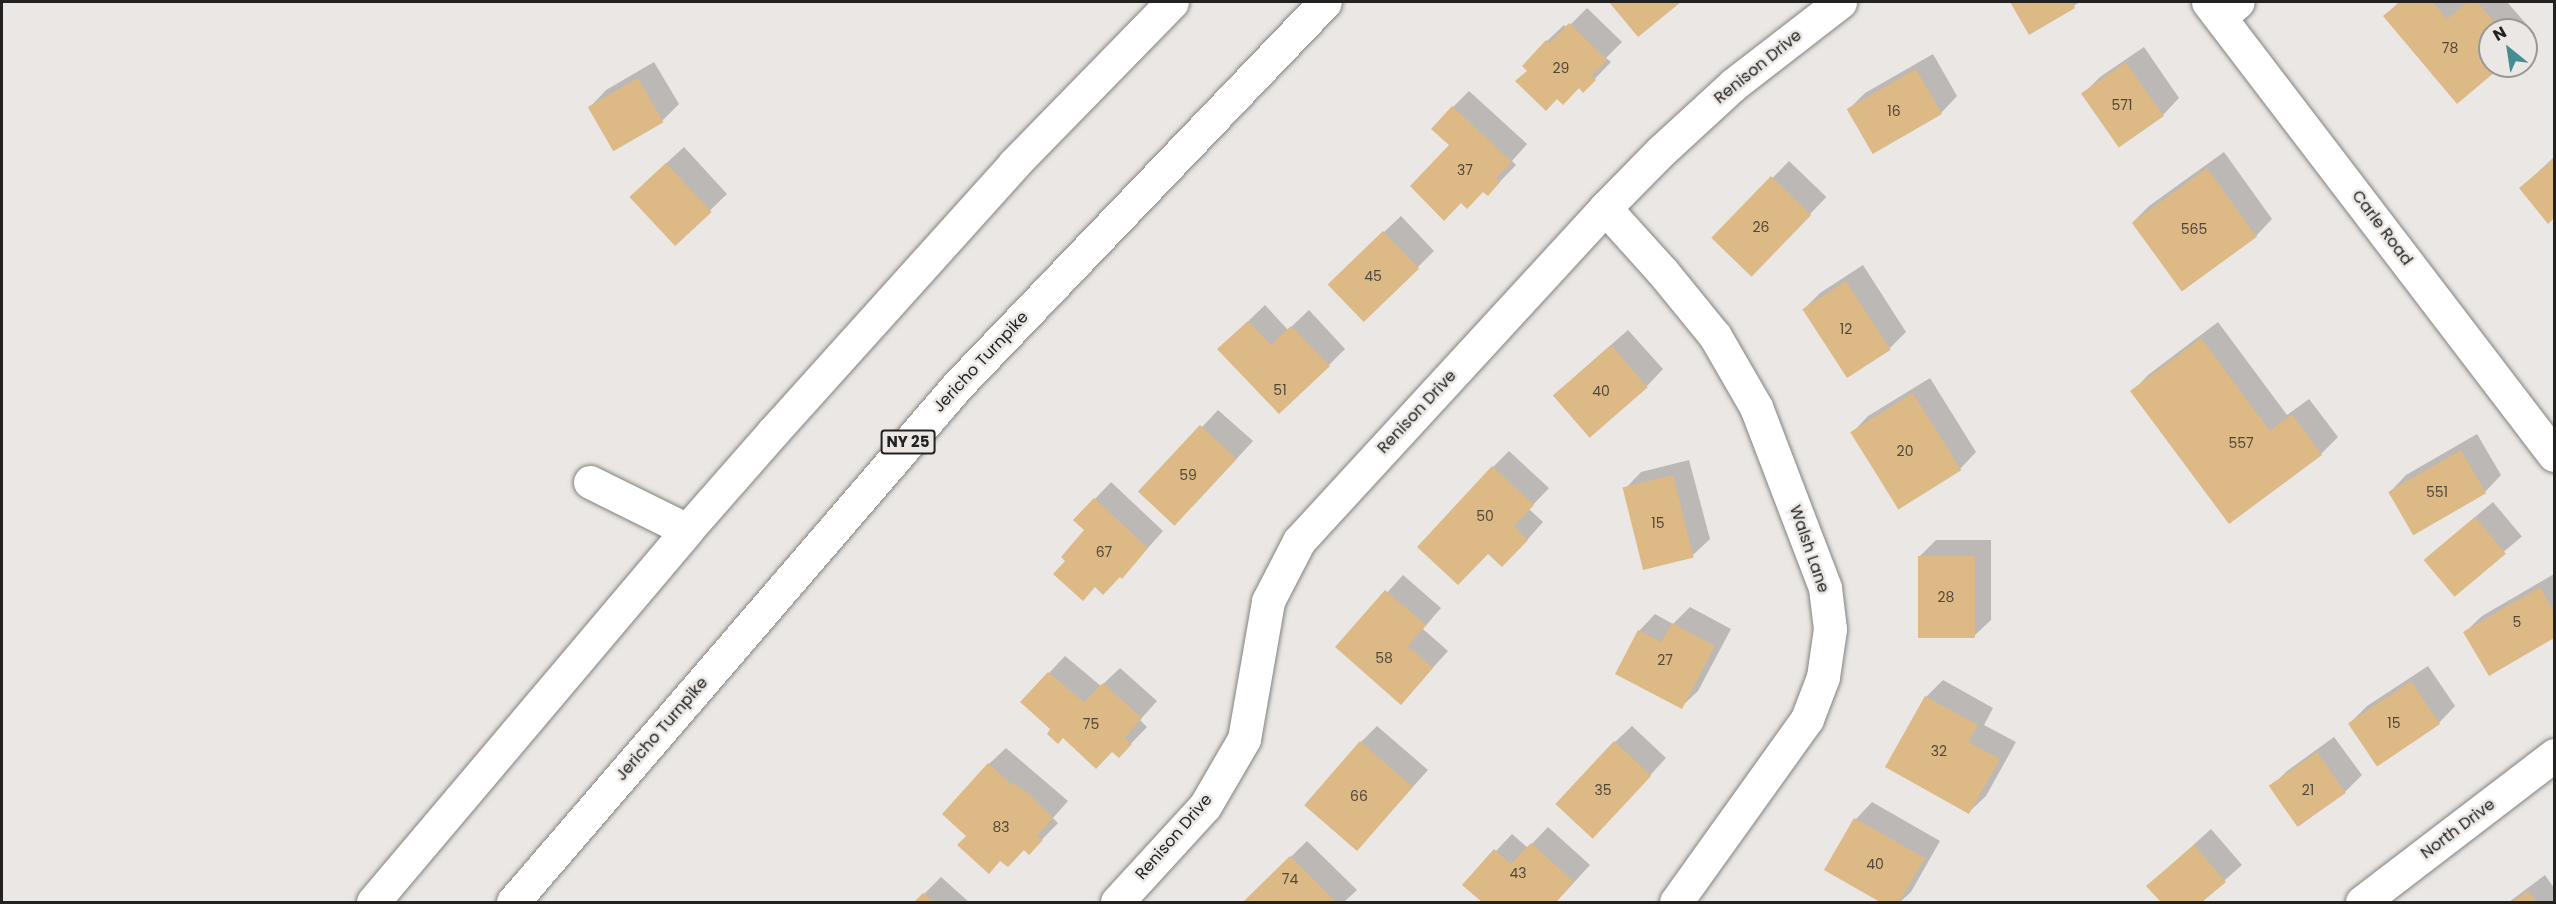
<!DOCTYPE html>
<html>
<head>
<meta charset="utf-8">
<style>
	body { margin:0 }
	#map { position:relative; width:2556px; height:904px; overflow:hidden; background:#eae7e4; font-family:Poppins,sans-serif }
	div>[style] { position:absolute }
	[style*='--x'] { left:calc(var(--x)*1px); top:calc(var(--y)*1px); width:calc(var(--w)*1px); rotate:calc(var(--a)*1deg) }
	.shadow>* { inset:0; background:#0003; transform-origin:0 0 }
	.building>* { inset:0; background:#ddb986; transform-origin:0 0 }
	.roads { filter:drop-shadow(0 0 2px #84827f) drop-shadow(0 0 2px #84827f) }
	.minor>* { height:33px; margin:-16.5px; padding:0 16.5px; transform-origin:16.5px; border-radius:16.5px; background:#fff }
	.tertiary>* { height:33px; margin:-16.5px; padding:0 16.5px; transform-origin:16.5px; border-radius:16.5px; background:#fff }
	.primary>* { height:33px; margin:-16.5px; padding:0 16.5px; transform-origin:16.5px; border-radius:16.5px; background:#fff }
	span { translate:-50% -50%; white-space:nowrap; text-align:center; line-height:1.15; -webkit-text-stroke:5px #eae7e4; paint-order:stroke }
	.number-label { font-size:14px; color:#52483a }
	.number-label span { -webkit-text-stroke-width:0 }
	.shield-label span { padding:2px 4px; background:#eae7e4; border:2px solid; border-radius:4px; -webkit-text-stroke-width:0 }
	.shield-label { font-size:15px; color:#232220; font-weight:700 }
	.street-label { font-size:16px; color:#232220 }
	.frame { position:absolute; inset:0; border:3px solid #232220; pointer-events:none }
	.north { position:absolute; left:2478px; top:18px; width:60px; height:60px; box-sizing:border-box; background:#eae7e4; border:2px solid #9a9896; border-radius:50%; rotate:330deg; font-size:16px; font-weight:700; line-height:24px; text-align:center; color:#232220 }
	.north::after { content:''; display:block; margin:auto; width:21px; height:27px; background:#458d92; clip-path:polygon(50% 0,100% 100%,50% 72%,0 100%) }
</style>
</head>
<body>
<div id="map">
	<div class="shadow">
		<i style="clip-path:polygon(1611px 2px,1679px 2px,1638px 34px)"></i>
		<i style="clip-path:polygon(2011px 2px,2080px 2px,2029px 33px)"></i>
		<i style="clip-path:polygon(2399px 2px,2507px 2px,2535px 34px,2526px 43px,2526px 30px,2490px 30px,2490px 66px,2500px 66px,2457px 102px,2385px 16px)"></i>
		<i style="clip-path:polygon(1587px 8px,1622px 42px,1606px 58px,1611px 62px,1583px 91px,1579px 87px,1529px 70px,1547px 41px,1564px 25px,1567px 28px)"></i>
		<i style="clip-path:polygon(2144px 47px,2179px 98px,2163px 115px,2083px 94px,2100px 77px)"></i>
		<i style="clip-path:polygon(1933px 54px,1957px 96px,1941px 113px,1849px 109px,1865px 93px)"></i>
		<i style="clip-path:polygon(654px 62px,679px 104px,662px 121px,590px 107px,606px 90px)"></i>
		<i style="clip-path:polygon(1469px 91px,1527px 144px,1512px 161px,1516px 165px,1488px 194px,1484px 191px,1461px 201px,1451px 145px,1453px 107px)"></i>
		<i style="clip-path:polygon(684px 147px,727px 194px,676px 243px,648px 180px)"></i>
		<i style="clip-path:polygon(2224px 152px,2272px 219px,2256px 236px,2133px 222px,2149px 206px)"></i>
		<i style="clip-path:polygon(2554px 157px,2554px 216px,2548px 222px,2521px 188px)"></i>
		<i style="left:1789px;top:161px;width:52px;height:108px;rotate:44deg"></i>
		<i style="clip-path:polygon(1401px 216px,1434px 251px,1418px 267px,1346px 268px)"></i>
		<i style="clip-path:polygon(1863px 265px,1906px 332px,1889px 349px,1847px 376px,1804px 309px,1820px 293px)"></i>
		<i style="clip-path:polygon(1265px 305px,1288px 330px,1309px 310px,1345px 349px,1329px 365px,1236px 333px)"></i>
		<i style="clip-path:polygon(2218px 322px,2287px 415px,2309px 399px,2338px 437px,2321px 454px,2229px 522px,2132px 392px,2148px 375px)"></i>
		<i style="clip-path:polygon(1628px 330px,1663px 369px,1647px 386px,1572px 379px)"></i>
		<i style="clip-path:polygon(1930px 378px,1976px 452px,1960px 469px,1852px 433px,1868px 416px)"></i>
		<i style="clip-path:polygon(1218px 410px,1253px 441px,1192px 507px,1141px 492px)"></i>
		<i style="clip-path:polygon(2477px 434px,2501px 475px,2485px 492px,2390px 492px,2406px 475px)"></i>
		<i style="clip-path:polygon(1509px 451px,1549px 488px,1529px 509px,1543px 522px,1519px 549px,1493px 467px)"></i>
		<i style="clip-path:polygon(1689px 460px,1710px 539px,1693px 555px,1625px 489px,1641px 472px)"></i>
		<i style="clip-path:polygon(1111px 482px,1163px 531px,1122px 577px,1067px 561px,1086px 530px,1095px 499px)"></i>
		<i style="left:2493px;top:502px;width:45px;height:89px;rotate:50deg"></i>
		<i style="clip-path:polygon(1936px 540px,1991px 540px,1991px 620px,1974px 636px,1919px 557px)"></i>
		<i style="clip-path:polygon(2554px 574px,2554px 636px,2489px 674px,2465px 632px,2482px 616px)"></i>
		<i style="clip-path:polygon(1403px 575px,1441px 608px,1423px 629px,1448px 651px,1401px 703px,1338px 647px)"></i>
		<i style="clip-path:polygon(1690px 607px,1731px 629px,1698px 691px,1681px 707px,1639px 631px,1655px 614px,1673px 624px)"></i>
		<i style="clip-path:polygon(1065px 656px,1101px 686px,1120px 668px,1157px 701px,1140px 720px,1147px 727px,1119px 756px,1113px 750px,1063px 737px,1053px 729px,1049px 673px)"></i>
		<i style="clip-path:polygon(2428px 666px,2455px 706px,2439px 723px,2350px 723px,2367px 706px)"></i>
		<i style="clip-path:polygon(1943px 680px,1993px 708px,1984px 725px,2016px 742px,1986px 796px,1969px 812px,1926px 697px)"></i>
		<i style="clip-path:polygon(1377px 726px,1428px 770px,1357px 849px,1361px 742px)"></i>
		<i style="clip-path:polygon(1632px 726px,1666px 758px,1609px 820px,1615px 742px)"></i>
		<i style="clip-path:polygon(2334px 737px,2362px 775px,2345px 792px,2299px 826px,2271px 787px,2287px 771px)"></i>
		<i style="clip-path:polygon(1006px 748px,1068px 801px,1053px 818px,1058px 823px,1029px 853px,1025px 848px,968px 836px,989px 764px)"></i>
		<i style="clip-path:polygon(1872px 802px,1940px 841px,1911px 892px,1900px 902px,1883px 902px,1826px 870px,1856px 819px)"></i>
		<i style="clip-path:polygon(1548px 827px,1590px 865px,1556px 902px,1484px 902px,1464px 885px,1512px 834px,1528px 848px)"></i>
		<i style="clip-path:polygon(2211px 829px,2242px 865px,2200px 902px,2162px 902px,2148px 886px)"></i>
		<i style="clip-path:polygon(1307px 841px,1357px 890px,1344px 902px,1245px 902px)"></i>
		<i style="clip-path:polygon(2545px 875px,2554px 888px,2554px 902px,2509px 902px)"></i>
		<i style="clip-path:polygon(941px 877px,969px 902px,916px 902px)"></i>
	</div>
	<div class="building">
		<i style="clip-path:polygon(1609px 2px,1681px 2px,1638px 37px)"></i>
		<i style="clip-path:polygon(2010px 2px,2072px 2px,2075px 8px,2029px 35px)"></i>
		<i style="clip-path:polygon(2400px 2px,2433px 2px,2447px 19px,2468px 2px,2477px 2px,2501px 30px,2490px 30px,2490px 66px,2502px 66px,2457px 104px,2383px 16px)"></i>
		<i style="clip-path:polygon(1569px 23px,1607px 60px,1591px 76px,1596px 80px,1583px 93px,1579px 88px,1563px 105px,1557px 99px,1546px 111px,1515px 81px,1527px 71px,1522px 66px,1546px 40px,1550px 43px)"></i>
		<i style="left:2126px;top:62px;width:66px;height:55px;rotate:55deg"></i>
		<i style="left:1916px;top:69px;width:52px;height:80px;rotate:60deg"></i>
		<i style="left:638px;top:78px;width:51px;height:58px;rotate:60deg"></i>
		<i style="clip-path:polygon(1452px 106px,1512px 162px,1496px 178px,1500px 182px,1488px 196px,1483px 192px,1467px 209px,1461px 203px,1444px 221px,1410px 186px,1449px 145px,1431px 129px)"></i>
		<i style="clip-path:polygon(2554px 159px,2554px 218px,2548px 224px,2519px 188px)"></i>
		<i style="left:666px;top:163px;width:67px;height:50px;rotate:47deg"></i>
		<i style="left:2207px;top:168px;width:85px;height:93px;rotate:54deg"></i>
		<i style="left:1771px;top:176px;width:56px;height:86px;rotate:44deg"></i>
		<i style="left:1383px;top:231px;width:52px;height:77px;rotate:46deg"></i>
		<i style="left:1846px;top:281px;width:82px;height:52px;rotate:57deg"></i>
		<i style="clip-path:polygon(1248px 321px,1271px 345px,1291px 326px,1330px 366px,1279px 414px,1217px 349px)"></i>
		<i style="clip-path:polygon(2201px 338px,2270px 431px,2292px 414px,2322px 455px,2229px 524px,2130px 391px)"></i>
		<i style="left:1611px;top:345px;width:56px;height:77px;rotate:49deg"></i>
		<i style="left:1913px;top:393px;width:91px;height:74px;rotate:58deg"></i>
		<i style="left:1200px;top:425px;width:50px;height:91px;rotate:43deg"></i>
		<i style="left:2461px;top:450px;width:50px;height:84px;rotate:60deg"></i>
		<i style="clip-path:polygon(1492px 466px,1534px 505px,1514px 526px,1528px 540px,1502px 567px,1488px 554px,1458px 585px,1417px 547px)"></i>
		<i style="left:1673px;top:475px;width:85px;height:52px;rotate:76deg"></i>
		<i style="clip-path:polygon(1094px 498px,1148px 548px,1122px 579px,1120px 577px,1103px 595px,1095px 587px,1083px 601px,1053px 574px,1065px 561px,1061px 557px,1084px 530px,1073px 520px)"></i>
		<i style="left:2475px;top:517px;width:48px;height:67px;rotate:50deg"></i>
		<i style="left:1918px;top:556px;width:57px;height:82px"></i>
		<i style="clip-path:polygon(2540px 587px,2554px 612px,2554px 638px,2489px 676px,2463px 632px)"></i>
		<i style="clip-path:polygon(1385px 590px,1426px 625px,1408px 646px,1433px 668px,1401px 705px,1335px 647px)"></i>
		<i style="clip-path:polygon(1672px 623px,1715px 646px,1682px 709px,1615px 674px,1638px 630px,1661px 642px)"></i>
		<i style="clip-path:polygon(1048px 672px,1084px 702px,1103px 683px,1142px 718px,1125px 738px,1132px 744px,1119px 758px,1112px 752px,1096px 769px,1063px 738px,1058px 744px,1047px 734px,1050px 729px,1020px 702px)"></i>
		<i style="left:2411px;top:681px;width:52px;height:76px;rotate:56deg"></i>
		<i style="clip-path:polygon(1925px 696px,1978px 725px,1968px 742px,2000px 759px,1969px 814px,1885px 767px)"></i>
		<i style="left:1360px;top:741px;width:70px;height:85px;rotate:41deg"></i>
		<i style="left:1614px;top:741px;width:51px;height:86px;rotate:43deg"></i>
		<i style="left:2317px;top:752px;width:50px;height:59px;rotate:55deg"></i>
		<i style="clip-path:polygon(988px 763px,1012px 785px,1014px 783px,1029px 794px,1053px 818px,1037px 836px,1043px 840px,1029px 855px,1024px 850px,1008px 867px,1000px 861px,989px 874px,957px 845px,966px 836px,942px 814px)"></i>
		<i style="clip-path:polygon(1854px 818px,1925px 858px,1899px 902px,1880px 902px,1824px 870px)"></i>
		<i style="clip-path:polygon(1531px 843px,1574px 882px,1556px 902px,1482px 902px,1462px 885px,1494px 849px,1511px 864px)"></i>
		<i style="clip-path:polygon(2194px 845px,2226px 882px,2202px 902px,2161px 902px,2146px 886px)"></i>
		<i style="clip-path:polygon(1290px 856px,1336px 902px,1243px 902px)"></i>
		<i style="clip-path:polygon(2527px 891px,2537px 902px,2512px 902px)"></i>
		<i style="clip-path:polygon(923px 893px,934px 902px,914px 902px)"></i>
	</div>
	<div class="roads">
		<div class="minor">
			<i style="--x:2220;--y:17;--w:23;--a:-40"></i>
			<i style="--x:1605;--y:208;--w:85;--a:47.9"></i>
			<i style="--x:1662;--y:271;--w:84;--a:50.8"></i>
			<i style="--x:1715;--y:336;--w:82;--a:60"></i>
			<i style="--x:1756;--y:407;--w:194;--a:69.1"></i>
			<i style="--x:1825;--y:588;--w:41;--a:83"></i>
			<i style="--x:1830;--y:629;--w:49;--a:98.3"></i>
			<i style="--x:1823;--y:677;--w:45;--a:110.9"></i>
			<i style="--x:1807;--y:719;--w:225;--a:125.6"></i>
			<i style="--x:590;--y:482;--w:108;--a:26.3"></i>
			<i style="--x:1117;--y:902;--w:130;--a:-47.5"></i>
			<i style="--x:1205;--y:806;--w:78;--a:-59.8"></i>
			<i style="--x:1244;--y:739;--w:140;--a:-80.1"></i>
			<i style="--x:1268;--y:601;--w:68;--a:-62.7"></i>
			<i style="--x:1299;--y:541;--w:452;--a:-47.4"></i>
			<i style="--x:1605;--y:208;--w:78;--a:-45.5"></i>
			<i style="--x:1660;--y:152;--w:100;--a:-42.6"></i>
			<i style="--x:1734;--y:84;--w:134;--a:-37.7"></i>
			<i style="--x:2362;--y:902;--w:242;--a:-37.4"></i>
		</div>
		<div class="tertiary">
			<i style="--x:2208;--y:2;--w:570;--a:52.63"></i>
		</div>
		<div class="primary">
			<i style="--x:373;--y:902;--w:487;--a:-49.8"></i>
			<i style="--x:687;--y:530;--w:130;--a:-48.7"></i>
			<i style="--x:773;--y:432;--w:360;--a:-48"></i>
			<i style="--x:1014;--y:164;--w:226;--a:-45.7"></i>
			<i style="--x:513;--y:902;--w:682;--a:-49.28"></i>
			<i style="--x:958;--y:385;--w:530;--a:-46.22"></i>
		</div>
	</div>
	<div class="number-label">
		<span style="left:2450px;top:48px">78</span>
		<span style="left:1561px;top:68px">29</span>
		<span style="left:2122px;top:105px">571</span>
		<span style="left:1894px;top:111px">16</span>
		<span style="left:1465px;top:170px">37</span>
		<span style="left:1761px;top:227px">26</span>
		<span style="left:2194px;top:229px">565</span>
		<span style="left:1373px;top:276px">45</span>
		<span style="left:1846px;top:329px">12</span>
		<span style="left:1280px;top:390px">51</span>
		<span style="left:1601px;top:391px">40</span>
		<span style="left:2241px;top:443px">557</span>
		<span style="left:1905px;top:451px">20</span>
		<span style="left:1188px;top:475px">59</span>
		<span style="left:2437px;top:492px">551</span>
		<span style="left:1485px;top:516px">50</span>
		<span style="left:1658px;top:523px">15</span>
		<span style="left:1104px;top:552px">67</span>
		<span style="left:1946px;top:597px">28</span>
		<span style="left:2517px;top:622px">5</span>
		<span style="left:1384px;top:658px">58</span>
		<span style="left:1665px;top:660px">27</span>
		<span style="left:2394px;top:723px">15</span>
		<span style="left:1091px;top:724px">75</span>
		<span style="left:1939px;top:751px">32</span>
		<span style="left:1603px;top:790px">35</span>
		<span style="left:2308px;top:790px">21</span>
		<span style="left:1359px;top:796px">66</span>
		<span style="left:1001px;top:827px">83</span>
		<span style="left:1875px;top:864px">40</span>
		<span style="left:1518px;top:873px">43</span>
		<span style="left:1290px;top:879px">74</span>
	</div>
	<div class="shield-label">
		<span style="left:908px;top:442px">NY 25</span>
	</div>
	<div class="street-label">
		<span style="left:1758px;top:67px;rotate:-39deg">Renison Drive</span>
		<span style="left:2382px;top:228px;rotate:53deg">Carle Road</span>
		<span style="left:981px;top:362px;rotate:-47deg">Jericho Turnpike</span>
		<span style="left:1417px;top:412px;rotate:-47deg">Renison Drive</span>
		<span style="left:1809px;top:549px;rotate:71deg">Walsh Lane</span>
		<span style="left:662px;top:729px;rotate:-49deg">Jericho Turnpike</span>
		<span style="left:2458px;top:829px;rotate:-37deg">North Drive</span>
		<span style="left:1174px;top:837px;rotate:-49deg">Renison Drive</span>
	</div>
	<div class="frame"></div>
	<div class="north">N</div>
</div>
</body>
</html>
